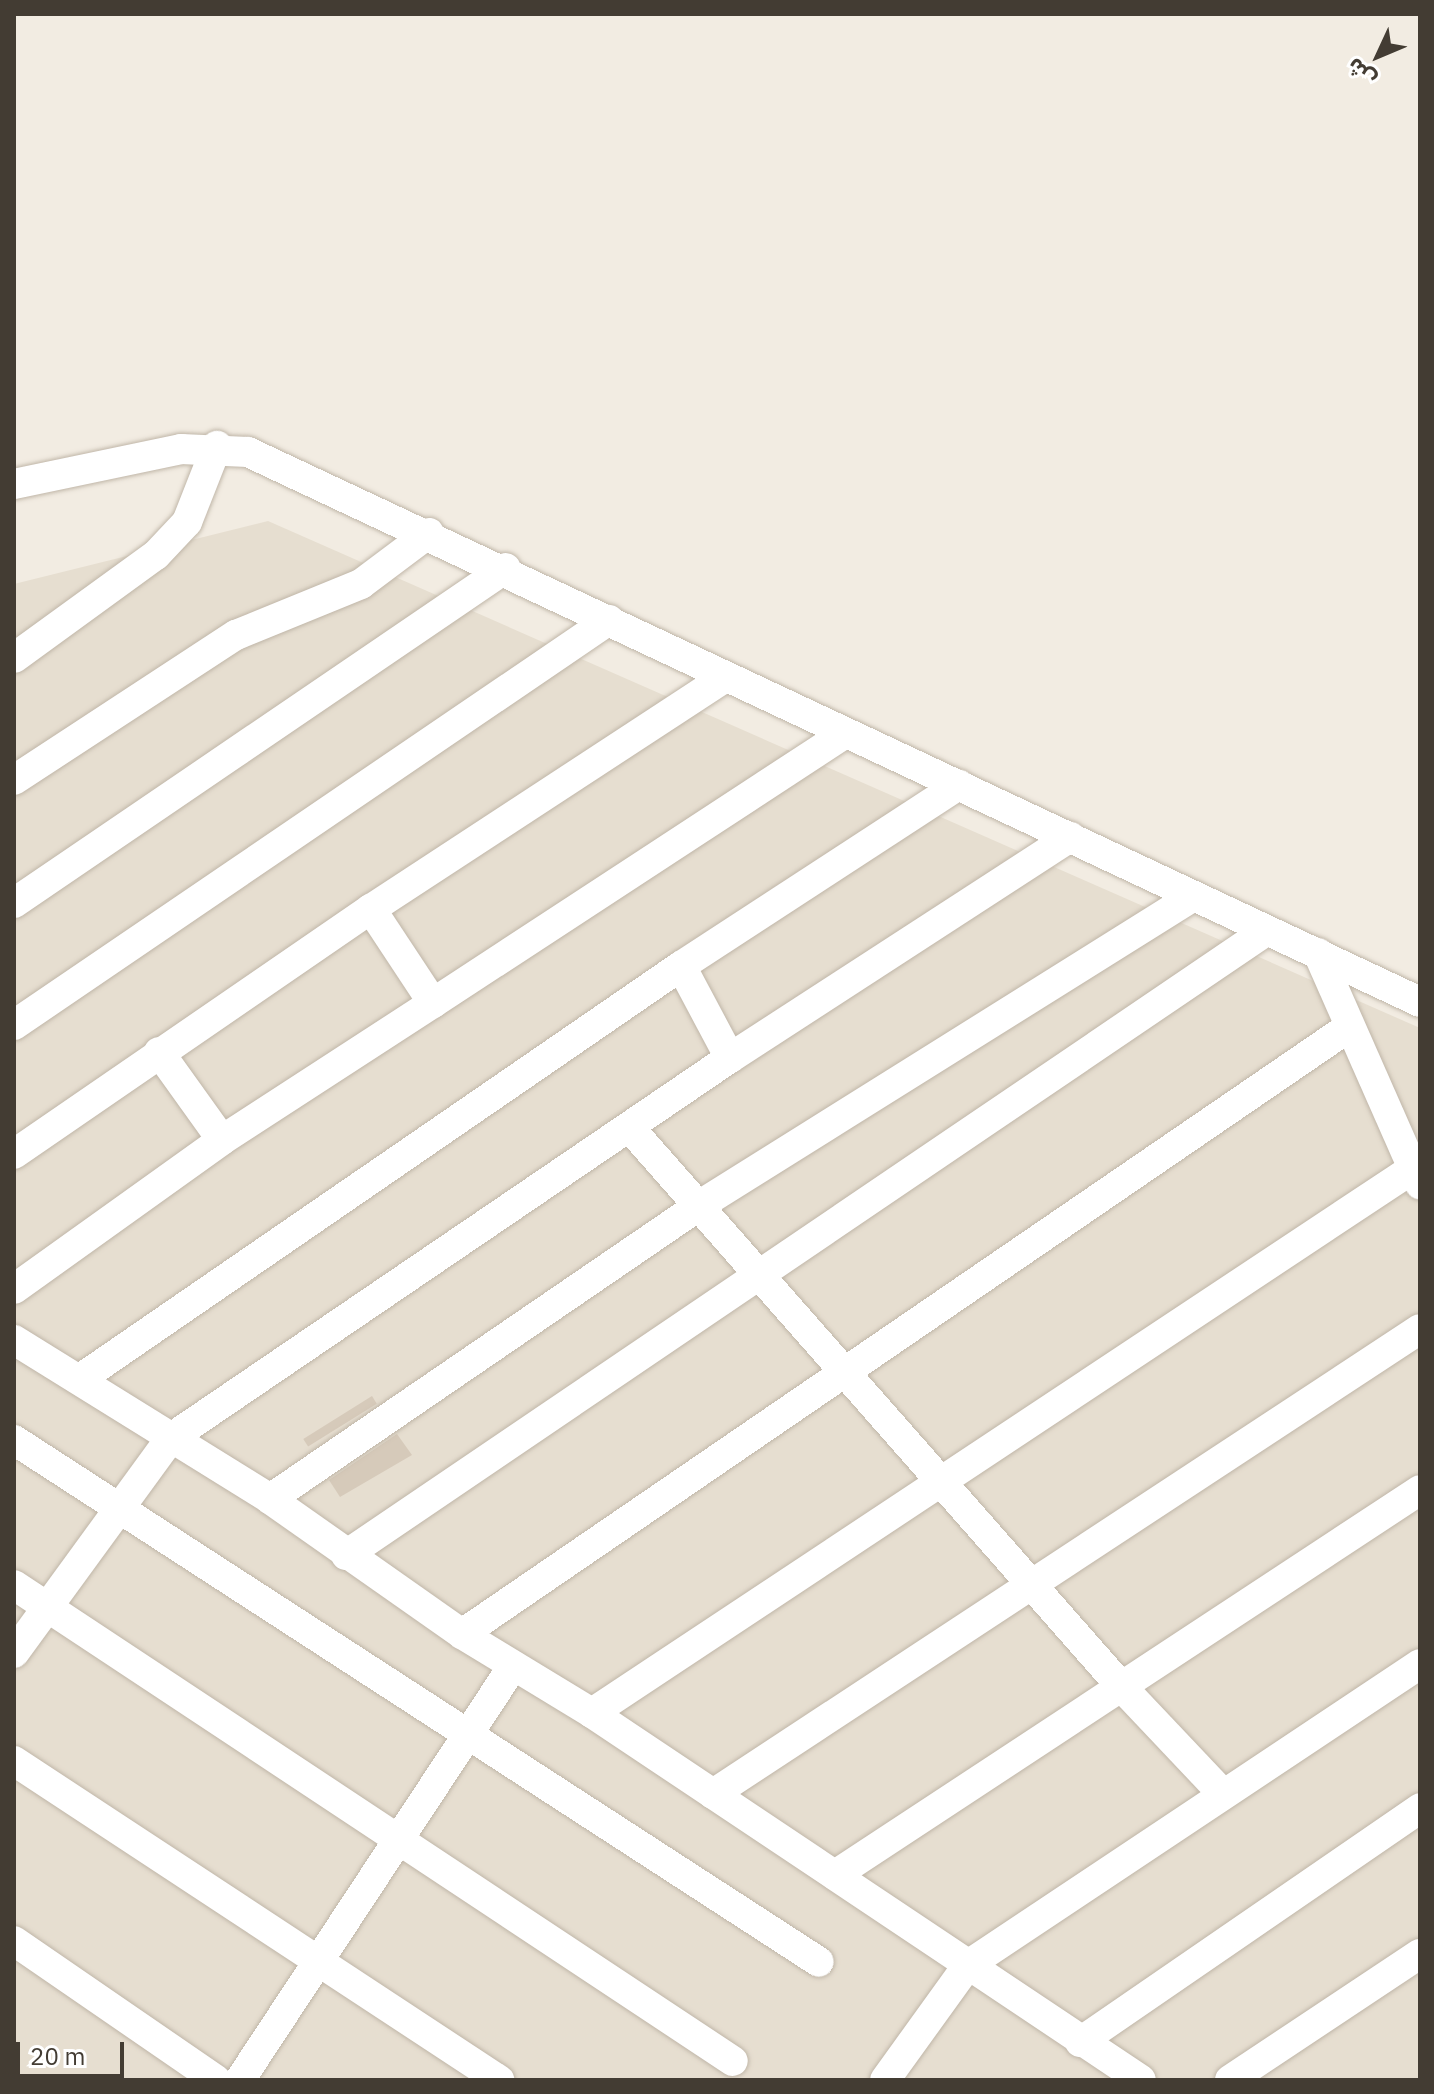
<!DOCTYPE html>
<html>
<head>
<meta charset="utf-8">
<style>
	body { margin:0 }
	#map { position:relative; width:1434px; height:2094px; overflow:hidden; background:#f2ece2; font-family:"IBM Plex Sans","Noto Sans Arabic",sans-serif }
	div>[style] { position:absolute }
	[style*='--x'] { left:calc(var(--x)*1px); top:calc(var(--y)*1px); width:calc(var(--w)*1px); rotate:calc(var(--a)*1deg) }
	.residential>* { inset:0; background:#e6ded0 }
	.building>* { inset:0; background:#d6caba; transform-origin:0 0 }
	.roads { filter:drop-shadow(0 0 2px #c0b6a8) drop-shadow(0 0 2px #c0b6a8) }
	.street>* { height:30px; margin:-15px; padding:0 15px; transform-origin:15px; border-radius:15px; background:#fff }
	span { translate:-50% -50%; white-space:nowrap; text-align:center; line-height:1.15; -webkit-text-stroke:7px #fff; paint-order:stroke }
	.frame { position:absolute; inset:0; border:16px solid #433c33; pointer-events:none }
	.north { position:absolute; left:1338px; top:16px; width:80px; height:80px; -webkit-text-stroke:6px #fff; paint-order:stroke; rotate:226deg; font-size:22px; font-weight:700; line-height:32px; text-align:center; color:#433c33 }
	.north::after { content:''; display:block; margin:auto; width:28px; height:36px; background:#433c33; clip-path:polygon(50% 0,100% 100%,50% 72%,0 100%) }
	.scale { position:absolute; left:16px; top:2042px; width:108px; height:36px; box-sizing:border-box; border:4px solid #433c33; border-top:0; padding-left:10px; font-size:24px; line-height:28px; white-space:nowrap; color:#433c33; -webkit-text-stroke:6px #fff; paint-order:stroke }
</style>
</head>
<body>
<div id="map">
	<div class="residential">
		<i style="clip-path:polygon(268px 521px,1420px 1028px,1420px 2080px,14px 2080px,14px 584px)"></i>
	</div>
	<div class="building">
		<i style="left:372px;top:1396px;width:9px;height:81px;rotate:58deg"></i>
		<i style="clip-path:polygon(397px 1434px,412px 1455px,340px 1497px,329px 1480px)"></i>
	</div>
	<div class="roads">
		<div class="street">
			<i style="--x:14;--y:484;--w:171;--a:-11.8"></i>
			<i style="--x:181;--y:449;--w:67;--a:2.6"></i>
			<i style="--x:248;--y:452;--w:1295;--a:25.14"></i>
			<i style="--x:14;--y:658;--w:175;--a:-36"></i>
			<i style="--x:156;--y:555;--w:45;--a:-46.8"></i>
			<i style="--x:187;--y:522;--w:82;--a:-68.5"></i>
			<i style="--x:14;--y:780;--w:265;--a:-33.2"></i>
			<i style="--x:236;--y:635;--w:135;--a:-22.2"></i>
			<i style="--x:361;--y:584;--w:85;--a:-36.9"></i>
			<i style="--x:14;--y:903;--w:595;--a:-34.25"></i>
			<i style="--x:1318;--y:953;--w:253;--a:66.2"></i>
			<i style="--x:433;--y:1003;--w:489;--a:-33.2"></i>
			<i style="--x:14;--y:1025;--w:720;--a:-34.24"></i>
			<i style="--x:159;--y:1052;--w:108;--a:54.4"></i>
			<i style="--x:730;--y:1058;--w:406;--a:-33"></i>
			<i style="--x:629;--y:1127;--w:742;--a:48.66"></i>
			<i style="--x:1119;--y:1684;--w:150;--a:46.6"></i>
			<i style="--x:14;--y:1154;--w:433;--a:-34.5"></i>
			<i style="--x:371;--y:909;--w:423;--a:-33.2"></i>
			<i style="--x:14;--y:1289;--w:256;--a:-35.6"></i>
			<i style="--x:222;--y:1140;--w:252;--a:-33"></i>
			<i style="--x:433;--y:1003;--w:113;--a:-123.4"></i>
			<i style="--x:14;--y:1340;--w:301;--a:31.8"></i>
			<i style="--x:270;--y:1499;--w:235;--a:35.1"></i>
			<i style="--x:462;--y:1634;--w:152;--a:31.3"></i>
			<i style="--x:592;--y:1713;--w:660;--a:33.76"></i>
			<i style="--x:80;--y:1379;--w:729;--a:-34.5"></i>
			<i style="--x:14;--y:1440;--w:959;--a:32.96"></i>
			<i style="--x:270;--y:1499;--w:521;--a:-34.36"></i>
			<i style="--x:700;--y:1205;--w:580;--a:-32.05"></i>
			<i style="--x:346;--y:1555;--w:1112;--a:-34.15"></i>
			<i style="--x:14;--y:1585;--w:862;--a:33.51"></i>
			<i style="--x:462;--y:1634;--w:1075;--a:-34.38"></i>
			<i style="--x:14;--y:1653;--w:266;--a:-53.9"></i>
			<i style="--x:171;--y:1438;--w:676;--a:-34.21"></i>
			<i style="--x:730;--y:1058;--w:104;--a:-118"></i>
			<i style="--x:681;--y:966;--w:332;--a:-33.1"></i>
			<i style="--x:592;--y:1713;--w:993;--a:-33.55"></i>
			<i style="--x:14;--y:1761;--w:581;--a:33.33"></i>
			<i style="--x:713;--y:1794;--w:846;--a:-33.33"></i>
			<i style="--x:835;--y:1875;--w:700;--a:-33.35"></i>
			<i style="--x:14;--y:1941;--w:245;--a:34.5"></i>
			<i style="--x:1080;--y:2042;--w:413;--a:-34.5"></i>
			<i style="--x:240;--y:2080;--w:496;--a:-56.6"></i>
			<i style="--x:885;--y:2080;--w:142;--a:-54.2"></i>
			<i style="--x:968;--y:1965;--w:543;--a:-33.66"></i>
			<i style="--x:1230;--y:2080;--w:228;--a:-33.6"></i>
		</div>
	</div>
	<div class="frame"></div>
	<div class="north">ش</div>
	<div class="scale">20 m</div>
</div>
</body>
</html>
